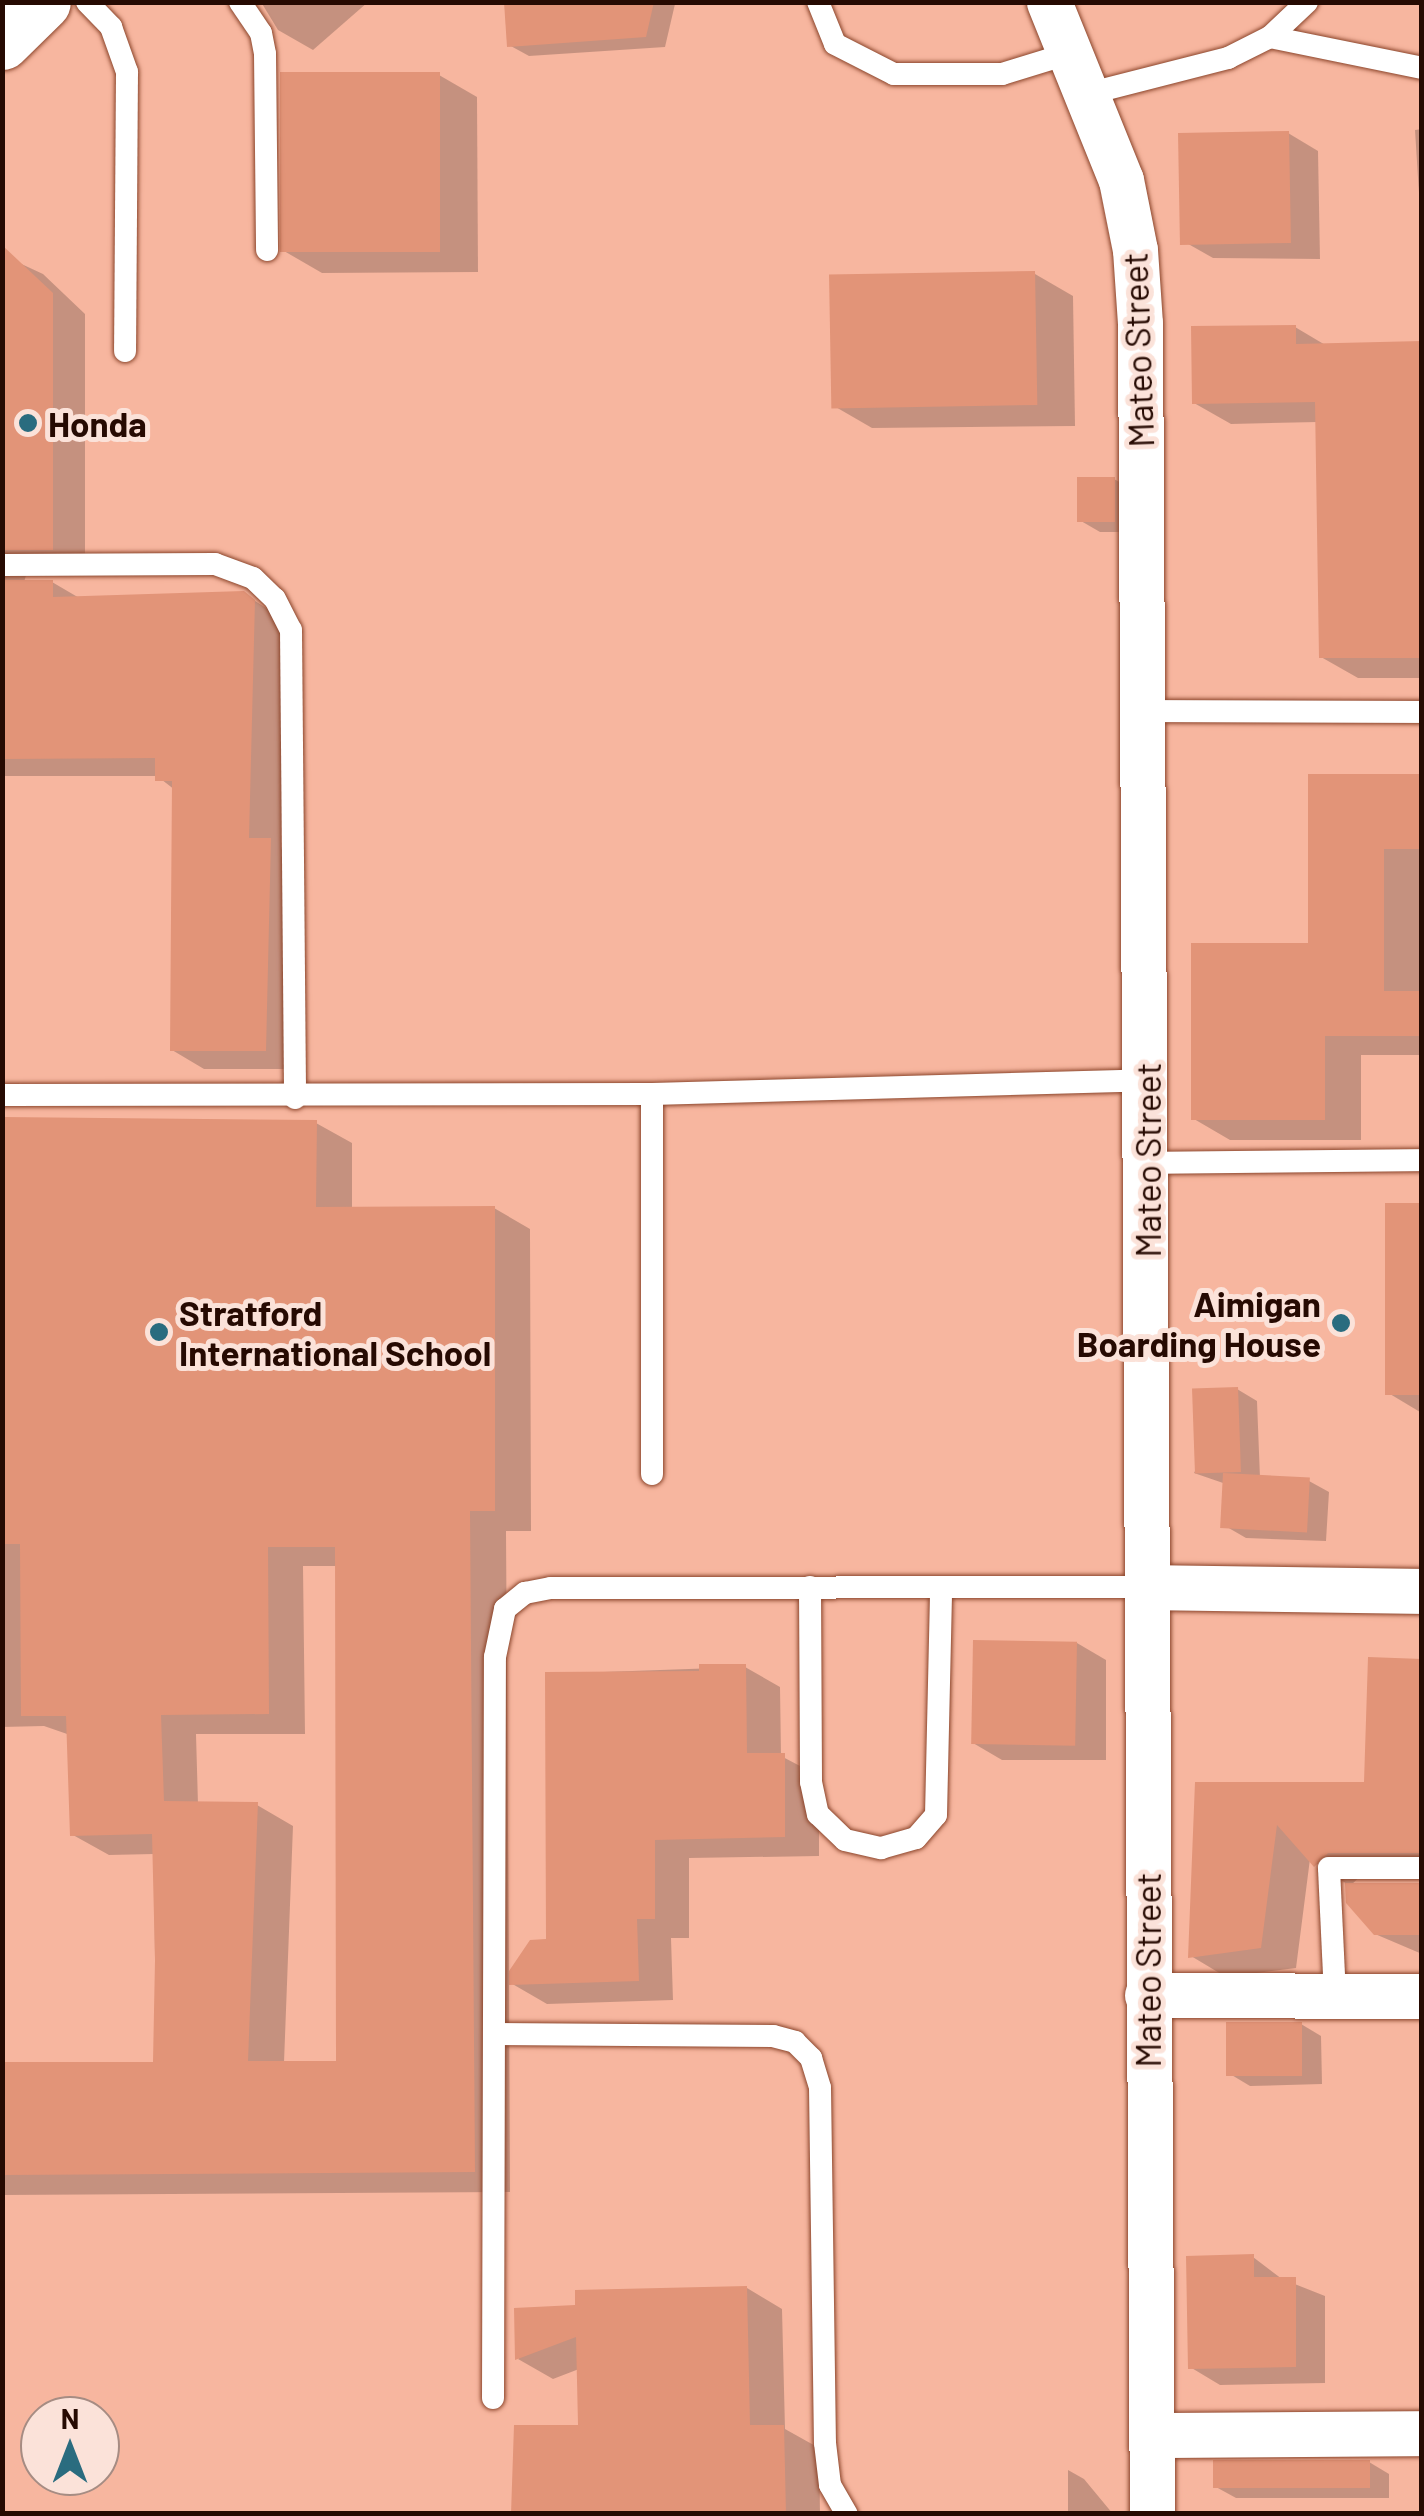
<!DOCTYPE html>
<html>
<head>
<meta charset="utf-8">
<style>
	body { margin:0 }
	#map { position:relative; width:1424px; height:2516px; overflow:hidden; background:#f7b69f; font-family:Barlow,sans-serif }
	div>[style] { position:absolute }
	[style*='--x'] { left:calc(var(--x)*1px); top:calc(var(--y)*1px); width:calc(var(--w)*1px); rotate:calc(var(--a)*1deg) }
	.shadow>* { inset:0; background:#0003 }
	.building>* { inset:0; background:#e29478; transform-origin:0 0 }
	.roads { filter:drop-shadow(0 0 2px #8b452b) drop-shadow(0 0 2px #8b452b) }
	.service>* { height:22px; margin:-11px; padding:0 11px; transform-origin:11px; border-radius:11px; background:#fff }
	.minor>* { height:45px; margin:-22.5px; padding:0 22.5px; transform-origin:22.5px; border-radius:22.5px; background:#fff }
	.secondary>* { height:55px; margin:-27.5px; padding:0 27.5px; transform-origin:27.5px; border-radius:27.5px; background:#fff }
	.dots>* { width:28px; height:28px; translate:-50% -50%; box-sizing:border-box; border:5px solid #fbe2d9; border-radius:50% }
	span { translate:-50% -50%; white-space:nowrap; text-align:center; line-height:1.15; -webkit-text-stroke:10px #fbe2d9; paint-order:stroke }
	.street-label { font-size:35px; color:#260a02 }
	.poi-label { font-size:35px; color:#260a02; font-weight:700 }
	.left { translate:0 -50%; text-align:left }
	.right { translate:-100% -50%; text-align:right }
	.frame { position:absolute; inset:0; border:5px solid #260a02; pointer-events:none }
	.north { position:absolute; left:20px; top:2396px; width:100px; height:100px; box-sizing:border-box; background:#fbe2d9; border:2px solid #a68c83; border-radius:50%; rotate:0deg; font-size:28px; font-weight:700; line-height:40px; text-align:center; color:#260a02 }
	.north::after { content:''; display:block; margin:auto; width:35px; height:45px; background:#2a6c7f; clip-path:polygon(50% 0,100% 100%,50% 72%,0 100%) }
</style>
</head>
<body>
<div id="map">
	<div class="shadow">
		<i style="clip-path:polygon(261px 2px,368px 2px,313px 50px,278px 30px)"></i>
		<i style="clip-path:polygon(515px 2px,673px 2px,675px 4px,665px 47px,529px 56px,509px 45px)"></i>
		<i style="clip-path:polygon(439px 75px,477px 97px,478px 272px,322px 273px,284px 251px)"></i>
		<i style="clip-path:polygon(1422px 129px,1422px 241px,1415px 130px)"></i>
		<i style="clip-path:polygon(1288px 133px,1318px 151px,1320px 259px,1213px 258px,1183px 241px)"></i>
		<i style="clip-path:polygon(2px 255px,43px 274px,85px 314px,85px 567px,28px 569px,24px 582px,52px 582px,81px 599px,243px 593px,286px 621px,281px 847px,303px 859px,297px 1069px,204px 1069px,172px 1050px,175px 790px,157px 776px,2px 776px)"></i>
		<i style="clip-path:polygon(1035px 274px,1073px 296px,1075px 426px,872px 428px,834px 406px)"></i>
		<i style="clip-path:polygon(1295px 327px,1327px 346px,1422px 343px,1422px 678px,1358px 678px,1321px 657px,1318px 422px,1231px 424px,1194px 403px)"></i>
		<i style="clip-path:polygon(1114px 479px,1134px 490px,1134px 532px,1100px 532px,1081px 521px)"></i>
		<i style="clip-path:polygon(1422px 776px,1422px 1055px,1361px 1055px,1361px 1140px,1230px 1140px,1194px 1119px)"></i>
		<i style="clip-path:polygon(evenodd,2px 1119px,316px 1123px,352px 1143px,352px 1209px,494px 1208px,530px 1229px,531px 1531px,506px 1531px,509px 1976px,531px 1942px,548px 1942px,547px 1674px,745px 1667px,780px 1687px,781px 1756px,819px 1776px,819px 1856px,689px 1858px,689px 1938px,671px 1938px,673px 2000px,547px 2004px,509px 1982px,510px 2192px,2px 2195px,2px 2065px,156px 2064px,154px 1854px,109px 1855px,73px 1835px,70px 1735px,44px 1726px,2px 1727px,2px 1119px,303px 1566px,338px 1566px,338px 2063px,284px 2063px,293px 1826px,257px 1805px,198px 1804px,196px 1734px,305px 1734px,303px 1566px)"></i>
		<i style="clip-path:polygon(1422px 1206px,1422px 1411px,1420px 1412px,1390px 1394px)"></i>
		<i style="clip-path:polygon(1237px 1389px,1257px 1401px,1260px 1478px,1309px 1481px,1329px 1492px,1326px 1541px,1246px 1538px,1227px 1527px,1226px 1484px,1194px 1473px)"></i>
		<i style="clip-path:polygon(1077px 1643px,1106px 1660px,1106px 1760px,1002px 1760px,973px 1743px)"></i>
		<i style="clip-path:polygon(1422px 1662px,1422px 1872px,1365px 1872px,1351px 1885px,1422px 1885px,1422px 1954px,1375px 1934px,1347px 1884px,1310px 1859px,1296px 1968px,1226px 1977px,1191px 1956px,1197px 1785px,1366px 1785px)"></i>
		<i style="clip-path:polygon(1301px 2024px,1321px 2036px,1322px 2084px,1250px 2086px,1230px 2074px)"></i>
		<i style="clip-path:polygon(1253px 2257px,1282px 2279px,1325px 2296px,1325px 2383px,1220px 2385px,1190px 2367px)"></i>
		<i style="clip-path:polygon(747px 2288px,782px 2309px,785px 2429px,819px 2448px,820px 2514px,514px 2514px,580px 2428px,579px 2369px,553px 2379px,518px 2359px,578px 2308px)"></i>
		<i style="clip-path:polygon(1369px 2462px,1389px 2474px,1389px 2498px,1236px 2498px,1216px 2487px)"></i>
		<i style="clip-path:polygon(1068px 2470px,1084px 2479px,1113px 2514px,1058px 2514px,1068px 2512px)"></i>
	</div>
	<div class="building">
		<i style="clip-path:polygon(504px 2px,654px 2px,646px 37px,507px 47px)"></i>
		<i style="left:440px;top:72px;width:180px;height:160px;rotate:90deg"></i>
		<i style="left:1289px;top:131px;width:112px;height:111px;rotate:89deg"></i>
		<i style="clip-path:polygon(2px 245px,53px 293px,53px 550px,2px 550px)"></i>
		<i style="left:1035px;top:271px;width:134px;height:206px;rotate:89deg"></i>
		<i style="clip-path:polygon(1296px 325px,1296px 344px,1422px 341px,1422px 658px,1319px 658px,1315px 402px,1192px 404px,1191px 326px)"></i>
		<i style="left:1077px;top:477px;width:38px;height:45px"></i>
		<i style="clip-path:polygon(2px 580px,53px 580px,53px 597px,244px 591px,255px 600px,249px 838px,271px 838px,266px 1051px,170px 1051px,172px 781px,155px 781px,155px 758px,2px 759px)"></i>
		<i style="clip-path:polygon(1308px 774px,1422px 774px,1422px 849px,1384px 849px,1384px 991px,1422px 991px,1422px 1036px,1325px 1036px,1325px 1120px,1191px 1120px,1191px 943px,1308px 943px)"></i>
		<i style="clip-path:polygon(evenodd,2px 1117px,317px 1120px,316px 1207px,495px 1206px,495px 1511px,470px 1511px,475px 2172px,2px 2175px,2px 2062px,153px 2062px,155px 1960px,152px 1834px,70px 1836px,66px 1716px,21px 1716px,20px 1544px,2px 1544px,2px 1117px,268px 1547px,335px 1547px,336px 2061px,248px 2061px,258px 1802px,164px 1801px,161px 1715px,269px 1714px,268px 1547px)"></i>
		<i style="left:1422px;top:1203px;width:192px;height:37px;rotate:90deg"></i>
		<i style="left:1238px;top:1387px;width:85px;height:46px;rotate:88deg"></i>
		<i style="left:1223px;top:1473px;width:87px;height:55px;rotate:3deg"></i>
		<i style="left:973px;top:1640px;width:104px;height:104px;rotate:1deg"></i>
		<i style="clip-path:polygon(1368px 1657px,1422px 1659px,1422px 1853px,1328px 1853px,1314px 1867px,1277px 1825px,1261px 1948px,1188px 1958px,1195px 1782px,1364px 1782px)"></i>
		<i style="clip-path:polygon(699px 1664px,746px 1664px,747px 1753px,785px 1753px,785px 1837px,655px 1840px,655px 1919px,637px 1919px,639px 1981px,509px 1985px,509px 1971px,530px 1940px,546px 1939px,545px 1672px,699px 1671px)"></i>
		<i style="clip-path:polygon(1345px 1883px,1422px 1883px,1422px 1935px,1374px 1935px,1346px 1903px)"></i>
		<i style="left:1226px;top:2022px;width:76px;height:54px"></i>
		<i style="clip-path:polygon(1254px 2254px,1254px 2277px,1296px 2277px,1296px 2367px,1188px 2369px,1186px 2256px)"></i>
		<i style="clip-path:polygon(747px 2286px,750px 2425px,784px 2425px,786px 2514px,511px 2514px,514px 2425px,578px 2425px,576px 2337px,515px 2360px,514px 2308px,575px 2305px,575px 2290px)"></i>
		<i style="left:1370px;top:2460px;width:28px;height:157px;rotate:90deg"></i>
	</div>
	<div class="roads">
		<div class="service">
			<i style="--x:87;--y:2;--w:35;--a:46"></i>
			<i style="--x:111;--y:27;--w:48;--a:70.4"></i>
			<i style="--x:127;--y:72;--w:279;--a:90.4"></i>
			<i style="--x:240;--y:2;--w:37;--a:56"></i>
			<i style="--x:261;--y:33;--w:21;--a:79"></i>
			<i style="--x:265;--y:54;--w:196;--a:89.4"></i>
			<i style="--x:818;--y:2;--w:45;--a:68"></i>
			<i style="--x:835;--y:44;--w:66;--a:27"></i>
			<i style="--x:894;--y:74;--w:108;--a:0"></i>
			<i style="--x:1002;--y:74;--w:68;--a:-17.1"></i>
			<i style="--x:1270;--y:37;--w:155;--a:11.5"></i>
			<i style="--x:1087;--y:94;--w:146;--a:-14.3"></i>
			<i style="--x:1228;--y:58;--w:47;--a:-26.6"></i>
			<i style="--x:1270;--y:37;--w:51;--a:-43.4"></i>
			<i style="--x:2;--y:565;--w:213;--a:-0.3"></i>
			<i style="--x:215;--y:564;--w:40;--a:20.2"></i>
			<i style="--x:253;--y:578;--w:30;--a:44"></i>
			<i style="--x:275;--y:599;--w:35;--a:63"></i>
			<i style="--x:291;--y:630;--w:468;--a:89.5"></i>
			<i style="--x:1144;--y:711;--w:278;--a:0.2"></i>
			<i style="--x:652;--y:1094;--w:380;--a:90"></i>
			<i style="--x:2;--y:1095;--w:650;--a:-0.09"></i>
			<i style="--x:652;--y:1094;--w:496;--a:-1.6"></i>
			<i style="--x:1147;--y:1163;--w:275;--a:-0.6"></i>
			<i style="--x:810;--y:1587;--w:195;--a:89.7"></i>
			<i style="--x:811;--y:1782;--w:33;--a:78"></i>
			<i style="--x:818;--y:1814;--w:37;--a:44"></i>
			<i style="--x:845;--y:1840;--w:37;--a:13"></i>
			<i style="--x:881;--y:1848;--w:36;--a:-16"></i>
			<i style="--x:916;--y:1838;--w:30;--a:-49"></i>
			<i style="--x:936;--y:1815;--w:228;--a:-88.7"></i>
			<i style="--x:1335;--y:1996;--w:128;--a:-92.7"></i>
			<i style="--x:1329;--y:1868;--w:93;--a:0"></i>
			<i style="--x:494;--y:2034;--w:279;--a:0.4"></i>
			<i style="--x:773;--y:2036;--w:23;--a:15"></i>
			<i style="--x:795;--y:2042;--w:23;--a:45"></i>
			<i style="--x:811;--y:2058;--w:31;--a:73"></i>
			<i style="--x:820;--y:2088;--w:355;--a:89.2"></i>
			<i style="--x:825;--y:2443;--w:42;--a:83.2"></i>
			<i style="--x:830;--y:2485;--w:34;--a:60"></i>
			<i style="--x:493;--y:2398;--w:741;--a:-89.85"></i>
			<i style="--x:495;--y:1657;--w:49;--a:-78.2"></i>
			<i style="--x:505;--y:1609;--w:26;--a:-39"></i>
			<i style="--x:525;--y:1593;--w:26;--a:-11"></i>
			<i style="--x:551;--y:1588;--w:596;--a:-0.1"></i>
		</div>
		<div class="minor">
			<i style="--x:1049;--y:2;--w:192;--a:68"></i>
			<i style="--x:1121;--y:180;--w:71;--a:78.7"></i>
			<i style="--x:1135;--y:250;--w:73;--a:86.1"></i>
			<i style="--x:1140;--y:323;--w:2191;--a:89.69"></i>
			<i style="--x:1147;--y:1587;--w:275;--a:0.8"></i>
			<i style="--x:1147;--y:1995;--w:275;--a:0.2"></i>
			<i style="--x:1153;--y:2435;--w:269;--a:-0.4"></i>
		</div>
		<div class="secondary">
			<i style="--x:2;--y:42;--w:57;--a:-44.3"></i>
		</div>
	</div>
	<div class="dots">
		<i style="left:28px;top:423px;background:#2a6c7f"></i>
		<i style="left:1341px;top:1323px;background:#2a6c7f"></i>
		<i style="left:159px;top:1332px;background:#2a6c7f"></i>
	</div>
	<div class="street-label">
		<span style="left:1137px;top:350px;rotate:-92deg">Mateo Street</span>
		<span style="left:1147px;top:1160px;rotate:-90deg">Mateo Street</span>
		<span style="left:1147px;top:1970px;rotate:-90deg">Mateo Street</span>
	</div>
	<div class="poi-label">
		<span class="left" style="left:48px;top:423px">Honda</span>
		<span class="right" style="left:1321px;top:1323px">Aimigan<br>Boarding House</span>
		<span class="left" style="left:179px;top:1332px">Stratford<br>International School</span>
	</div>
	<div class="frame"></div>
	<div class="north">N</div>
</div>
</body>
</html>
